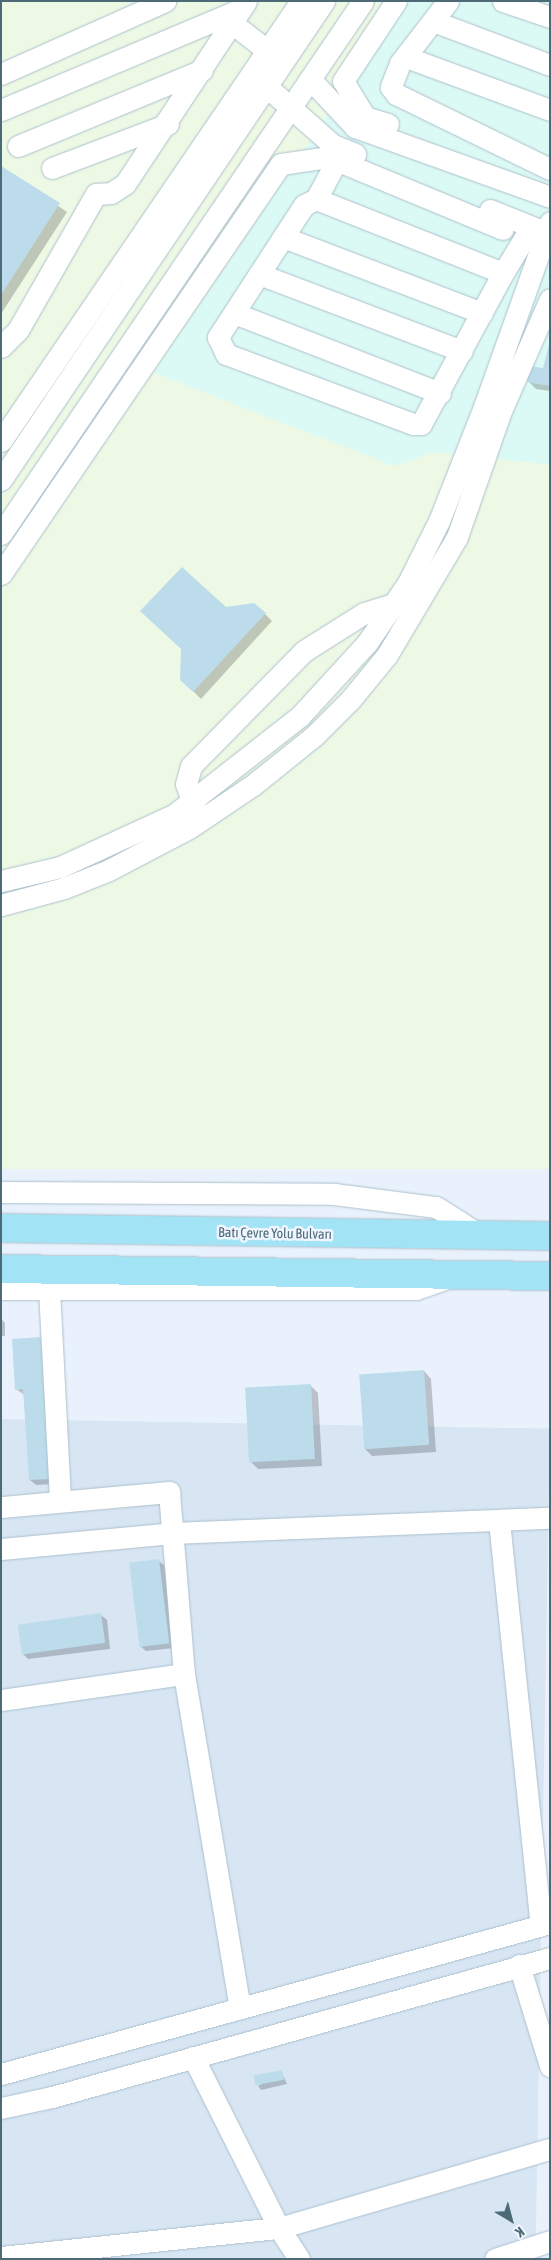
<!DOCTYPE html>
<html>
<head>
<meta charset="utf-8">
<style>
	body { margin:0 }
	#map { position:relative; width:551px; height:2260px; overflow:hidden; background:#e9f2fc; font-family:"Asap Condensed",sans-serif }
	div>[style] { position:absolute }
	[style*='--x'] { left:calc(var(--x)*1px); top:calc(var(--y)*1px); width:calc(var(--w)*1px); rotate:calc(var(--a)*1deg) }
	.residential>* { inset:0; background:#d8e6f4; transform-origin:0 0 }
	.education>* { inset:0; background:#eef9e5; transform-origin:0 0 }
	.medical>* { inset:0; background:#dcfaf5 }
	.shadow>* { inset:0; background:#0003 }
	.building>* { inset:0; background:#bcdcec; transform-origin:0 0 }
	.roads { filter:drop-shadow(0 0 1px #acc0cc) drop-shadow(0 0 1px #acc0cc) }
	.minor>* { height:21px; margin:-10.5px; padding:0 10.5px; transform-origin:10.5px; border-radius:10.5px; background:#fff }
	.highway>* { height:28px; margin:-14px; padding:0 14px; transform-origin:14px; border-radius:14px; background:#a2e4f5 }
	span { translate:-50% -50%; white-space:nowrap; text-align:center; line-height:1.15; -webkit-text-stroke:5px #f0f6ff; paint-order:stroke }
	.street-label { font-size:14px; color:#4d6a77 }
	.frame { position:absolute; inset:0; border:2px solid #4d6a77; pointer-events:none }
	.north { position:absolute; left:486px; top:2195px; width:50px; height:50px; -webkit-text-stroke:4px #f0f6ff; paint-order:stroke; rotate:143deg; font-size:14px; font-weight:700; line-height:20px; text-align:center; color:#4d6a77 }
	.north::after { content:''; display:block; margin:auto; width:18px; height:22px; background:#4d6a77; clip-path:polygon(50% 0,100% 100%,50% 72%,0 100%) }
</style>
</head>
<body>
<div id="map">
	<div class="residential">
		<i style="left:1px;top:1419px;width:549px;height:840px;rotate:1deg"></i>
	</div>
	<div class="education">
		<i style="left:1px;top:1px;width:549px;height:1168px"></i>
	</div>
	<div class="medical">
		<i style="clip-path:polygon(404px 1px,550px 1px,550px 465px,435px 452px,394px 466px,154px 373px)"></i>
	</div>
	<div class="shadow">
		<i style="clip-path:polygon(1px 167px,67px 212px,1px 314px)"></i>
		<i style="clip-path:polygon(550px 343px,550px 391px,536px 389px,528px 381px,544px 370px)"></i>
		<i style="clip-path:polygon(225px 608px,265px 614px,272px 621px,201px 699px,189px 687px)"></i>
		<i style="clip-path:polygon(1px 1319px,5px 1323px,5px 1336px,1px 1336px)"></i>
		<i style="clip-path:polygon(13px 1340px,55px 1484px,36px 1485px,30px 1480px,25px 1395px,17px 1390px)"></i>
		<i style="clip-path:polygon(424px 1371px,431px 1379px,436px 1452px,372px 1456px,364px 1448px)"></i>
		<i style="clip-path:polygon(310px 1385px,318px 1393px,322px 1466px,258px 1469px,251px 1462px)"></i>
		<i style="clip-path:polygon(159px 1561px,165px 1566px,174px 1648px,146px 1651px,140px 1646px)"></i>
		<i style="clip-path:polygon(101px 1615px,107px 1620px,110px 1649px,28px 1659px,22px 1653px)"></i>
		<i style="clip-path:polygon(281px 2071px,287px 2084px,261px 2090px,258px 2086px)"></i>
	</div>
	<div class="building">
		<i style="clip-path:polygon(1px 166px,60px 203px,1px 295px)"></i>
		<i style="clip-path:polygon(550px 341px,550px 386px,527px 382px,530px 366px,543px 368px)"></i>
		<i style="clip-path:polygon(182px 567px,226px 607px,254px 603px,266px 613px,193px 692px,180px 680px,181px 649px,140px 611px)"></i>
		<i style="clip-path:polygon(41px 1337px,50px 1479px,29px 1480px,23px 1389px,15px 1390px,12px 1339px)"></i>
		<i style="left:424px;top:1370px;width:75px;height:65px;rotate:86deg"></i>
		<i style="left:311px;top:1384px;width:75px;height:66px;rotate:87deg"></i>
		<i style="left:159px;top:1559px;width:85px;height:30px;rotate:83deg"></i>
		<i style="left:101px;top:1613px;width:30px;height:84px;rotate:82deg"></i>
		<i style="left:282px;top:2070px;width:10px;height:29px;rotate:79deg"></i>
	</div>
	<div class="roads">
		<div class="minor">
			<i style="--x:448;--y:1;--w:78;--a:127.7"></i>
			<i style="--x:400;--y:63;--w:26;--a:111"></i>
			<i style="--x:391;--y:87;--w:9;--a:54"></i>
			<i style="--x:396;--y:94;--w:171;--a:26"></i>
			<i style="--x:503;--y:1;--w:50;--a:18.8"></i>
			<i style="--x:433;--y:21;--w:125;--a:20.6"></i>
			<i style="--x:232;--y:23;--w:58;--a:38"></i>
			<i style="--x:406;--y:57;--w:153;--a:20.2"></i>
			<i style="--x:1;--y:74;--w:180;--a:-24"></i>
			<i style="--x:310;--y:79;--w:66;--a:46.8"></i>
			<i style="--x:355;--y:127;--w:207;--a:19.7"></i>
			<i style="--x:266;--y:86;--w:89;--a:41.4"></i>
			<i style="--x:333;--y:145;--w:24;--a:22"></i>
			<i style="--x:1;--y:110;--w:260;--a:-22.8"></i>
			<i style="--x:388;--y:124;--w:24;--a:-163"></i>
			<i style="--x:365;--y:117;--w:42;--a:-121.4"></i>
			<i style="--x:343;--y:81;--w:96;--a:-56.5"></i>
			<i style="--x:18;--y:146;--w:199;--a:-22.4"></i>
			<i style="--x:343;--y:149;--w:57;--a:118.4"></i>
			<i style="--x:316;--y:199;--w:201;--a:21.6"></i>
			<i style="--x:503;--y:273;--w:54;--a:-58.7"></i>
			<i style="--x:52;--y:168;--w:124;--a:-20.8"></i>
			<i style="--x:316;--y:199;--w:13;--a:153"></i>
			<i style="--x:304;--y:205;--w:158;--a:123.1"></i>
			<i style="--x:218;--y:337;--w:19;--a:65"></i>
			<i style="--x:226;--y:354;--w:200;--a:20.5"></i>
			<i style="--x:413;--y:424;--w:8;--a:0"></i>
			<i style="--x:421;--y:424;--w:172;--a:-61.5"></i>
			<i style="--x:490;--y:210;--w:65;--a:21.8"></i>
			<i style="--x:283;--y:237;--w:213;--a:20.9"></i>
			<i style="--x:259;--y:274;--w:217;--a:20.8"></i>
			<i style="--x:234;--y:313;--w:221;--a:21.2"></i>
			<i style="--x:1;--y:347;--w:24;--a:-45"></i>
			<i style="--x:18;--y:330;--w:157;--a:-60.2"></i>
			<i style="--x:96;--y:194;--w:15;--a:-4"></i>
			<i style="--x:111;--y:193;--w:17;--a:-33"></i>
			<i style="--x:125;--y:184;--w:219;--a:-56.5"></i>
			<i style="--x:1;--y:441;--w:533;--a:-55.71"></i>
			<i style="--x:1;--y:480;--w:578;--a:-56.01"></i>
			<i style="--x:1;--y:534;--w:644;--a:-55.82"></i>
			<i style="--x:1;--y:574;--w:496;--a:-55.7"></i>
			<i style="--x:281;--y:164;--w:49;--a:-8.3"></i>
			<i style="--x:329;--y:157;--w:188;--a:22.5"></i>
			<i style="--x:197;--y:814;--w:32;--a:-110"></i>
			<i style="--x:186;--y:784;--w:19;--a:-74"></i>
			<i style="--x:191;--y:766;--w:161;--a:-45.5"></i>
			<i style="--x:304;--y:651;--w:71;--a:-32.3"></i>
			<i style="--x:364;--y:613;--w:30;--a:-17"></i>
			<i style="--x:1;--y:881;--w:61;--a:-13.3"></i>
			<i style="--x:60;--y:867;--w:127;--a:-24.7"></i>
			<i style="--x:175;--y:814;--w:159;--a:-38.1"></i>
			<i style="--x:300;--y:716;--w:99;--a:-47.5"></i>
			<i style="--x:367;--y:643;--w:73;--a:-55.7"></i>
			<i style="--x:408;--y:583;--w:69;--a:-63.4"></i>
			<i style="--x:439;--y:521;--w:126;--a:-68.5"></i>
			<i style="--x:485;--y:404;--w:193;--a:-70.3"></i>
			<i style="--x:1;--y:905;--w:65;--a:-15.1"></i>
			<i style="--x:64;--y:888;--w:48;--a:-21.8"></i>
			<i style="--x:109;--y:870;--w:90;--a:-27.7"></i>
			<i style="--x:189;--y:828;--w:77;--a:-33.9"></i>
			<i style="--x:253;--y:785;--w:78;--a:-38.8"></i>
			<i style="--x:314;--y:736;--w:52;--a:-45"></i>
			<i style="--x:351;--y:699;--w:57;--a:-50.7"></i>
			<i style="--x:387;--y:655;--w:137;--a:-59.3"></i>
			<i style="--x:457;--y:537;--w:133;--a:-70.8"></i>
			<i style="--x:501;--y:411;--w:122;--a:-66.4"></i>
			<i style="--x:1;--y:1192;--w:333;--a:0.3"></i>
			<i style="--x:334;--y:1194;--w:103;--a:7.3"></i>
			<i style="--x:436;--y:1207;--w:54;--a:32.2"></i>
			<i style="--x:1;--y:1289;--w:415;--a:0"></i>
			<i style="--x:416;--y:1289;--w:31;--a:-19"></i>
			<i style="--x:49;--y:1289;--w:212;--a:87"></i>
			<i style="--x:1;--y:1507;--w:169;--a:-5.1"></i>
			<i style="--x:169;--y:1492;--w:183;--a:85.3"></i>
			<i style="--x:184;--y:1674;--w:338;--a:80.5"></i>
			<i style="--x:499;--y:1521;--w:406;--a:84.1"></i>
			<i style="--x:1;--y:1549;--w:172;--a:-5.3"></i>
			<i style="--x:172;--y:1533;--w:378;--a:-2.3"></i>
			<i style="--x:1;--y:1700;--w:185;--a:-8.1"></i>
			<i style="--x:519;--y:1965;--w:106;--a:72.9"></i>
			<i style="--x:193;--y:2057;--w:191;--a:63.3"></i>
			<i style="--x:279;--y:2228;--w:37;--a:57"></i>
			<i style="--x:1;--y:2074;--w:569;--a:-15.38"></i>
			<i style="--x:1;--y:2108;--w:52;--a:-12.2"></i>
			<i style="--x:52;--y:2097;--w:517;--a:-15.6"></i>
			<i style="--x:1;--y:2257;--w:280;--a:-6"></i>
			<i style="--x:279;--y:2228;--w:282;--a:-16.3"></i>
			<i style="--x:495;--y:2259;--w:58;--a:-18.1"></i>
		</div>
		<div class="highway">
			<i style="--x:1;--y:1228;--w:549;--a:0.83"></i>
			<i style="--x:1;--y:1269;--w:549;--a:0.73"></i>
		</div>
	</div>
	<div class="street-label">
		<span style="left:275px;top:1233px;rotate:1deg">Batı Çevre Yolu Bulvarı</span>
	</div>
	<div class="frame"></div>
	<div class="north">K</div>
</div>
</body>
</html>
